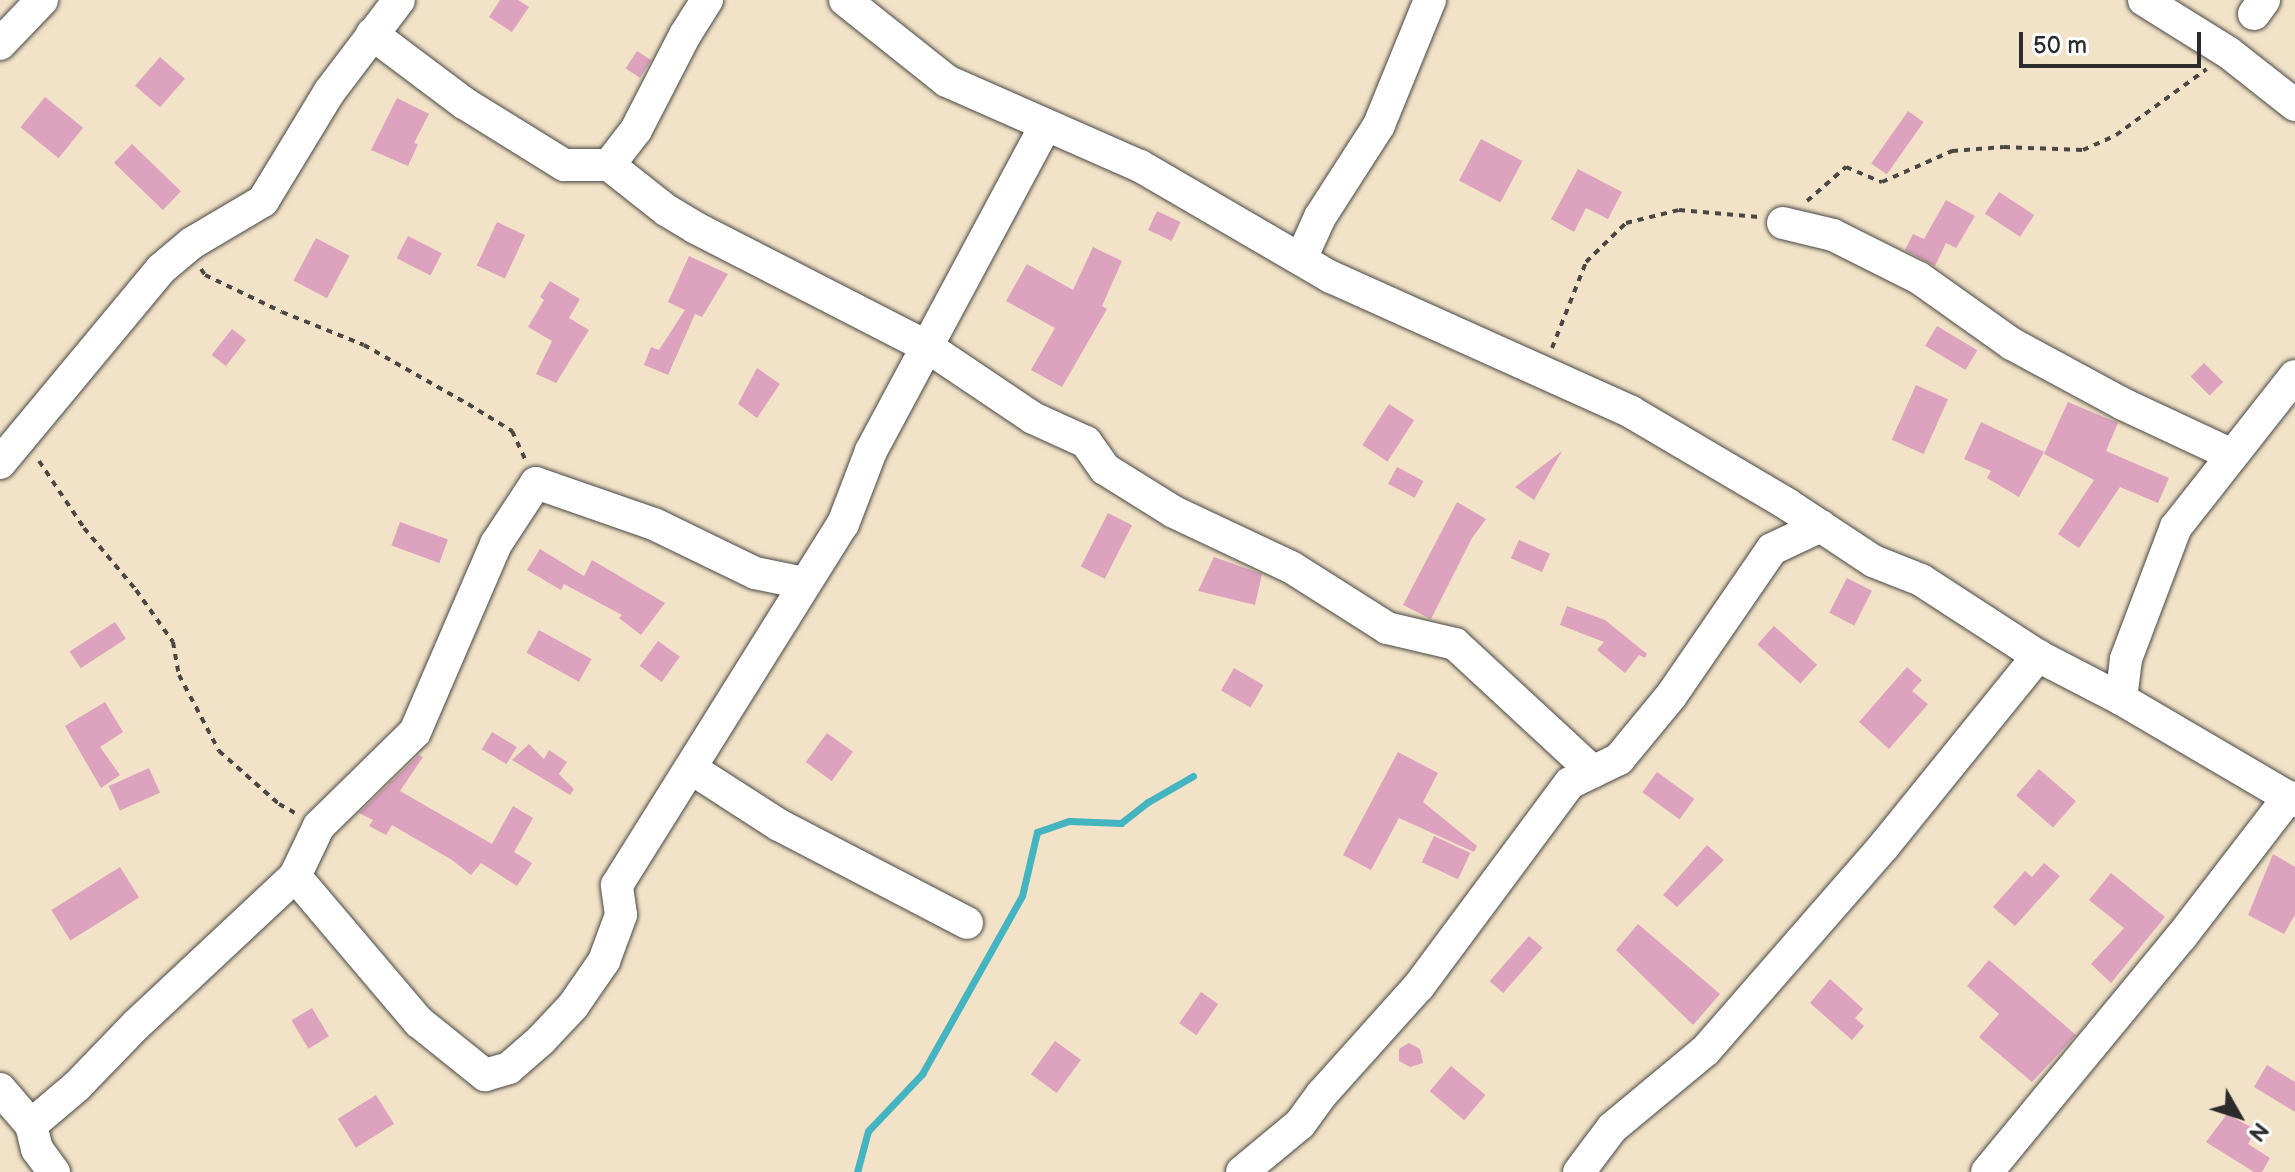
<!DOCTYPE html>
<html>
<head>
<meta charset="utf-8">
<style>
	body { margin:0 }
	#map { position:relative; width:2295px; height:1172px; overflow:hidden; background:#f2e3c8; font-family:"Balsamiq Sans",sans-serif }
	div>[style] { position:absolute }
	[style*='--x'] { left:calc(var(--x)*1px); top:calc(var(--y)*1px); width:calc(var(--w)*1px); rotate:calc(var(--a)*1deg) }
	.stream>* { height:7px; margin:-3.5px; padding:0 3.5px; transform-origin:3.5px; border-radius:3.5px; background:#45b4c1 }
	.building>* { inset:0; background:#dca2be; transform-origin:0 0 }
	.path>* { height:4px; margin-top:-2px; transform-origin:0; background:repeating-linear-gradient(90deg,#494743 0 6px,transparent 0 12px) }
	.roads { filter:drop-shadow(0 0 2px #494743) drop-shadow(0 0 2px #494743) }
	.minor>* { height:32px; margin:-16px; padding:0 16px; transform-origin:16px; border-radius:16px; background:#fff }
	span { translate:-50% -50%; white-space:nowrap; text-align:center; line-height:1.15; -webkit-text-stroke:8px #fff; paint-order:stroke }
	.north { position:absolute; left:2199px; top:1076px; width:80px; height:80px; -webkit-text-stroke:6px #fff; paint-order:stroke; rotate:129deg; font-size:22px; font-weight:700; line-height:32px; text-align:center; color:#2b2b2b }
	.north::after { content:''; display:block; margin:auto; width:28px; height:36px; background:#2b2b2b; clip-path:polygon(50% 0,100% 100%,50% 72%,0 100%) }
	.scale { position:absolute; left:2019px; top:32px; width:182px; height:36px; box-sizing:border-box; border:4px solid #2b2b2b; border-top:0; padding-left:10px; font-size:24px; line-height:28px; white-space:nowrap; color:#2b2b2b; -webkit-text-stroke:6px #fff; paint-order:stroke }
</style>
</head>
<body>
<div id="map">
	<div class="stream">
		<i style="--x:857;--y:1172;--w:42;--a:-75"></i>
		<i style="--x:868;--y:1131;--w:79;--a:-46.5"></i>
		<i style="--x:922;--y:1074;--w:204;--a:-60.7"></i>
		<i style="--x:1022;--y:896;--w:66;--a:-76.8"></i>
		<i style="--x:1037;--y:832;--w:34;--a:-19"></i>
		<i style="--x:1069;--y:821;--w:52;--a:2.2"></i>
		<i style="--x:1121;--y:823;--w:34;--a:-38"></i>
		<i style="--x:1148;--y:802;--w:52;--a:-30"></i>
	</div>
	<div class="building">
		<i style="clip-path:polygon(500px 0,518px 0,529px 7px,512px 32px,489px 17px)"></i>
		<i style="left:637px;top:51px;width:17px;height:21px;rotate:33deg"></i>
		<i style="left:160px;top:57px;width:33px;height:38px;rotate:41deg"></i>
		<i style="left:45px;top:97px;width:49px;height:39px;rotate:39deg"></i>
		<i style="clip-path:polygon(397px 98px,429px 114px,414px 143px,418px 144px,408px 166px,371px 150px)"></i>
		<i style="left:1908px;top:111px;width:19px;height:64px;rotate:35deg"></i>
		<i style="left:1481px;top:139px;width:47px;height:47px;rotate:28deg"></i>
		<i style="left:132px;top:144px;width:68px;height:26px;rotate:44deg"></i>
		<i style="clip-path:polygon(1578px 169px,1622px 192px,1608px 219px,1586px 208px,1574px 232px,1551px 219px)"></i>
		<i style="left:1999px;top:192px;width:42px;height:26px;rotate:33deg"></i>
		<i style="clip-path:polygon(1946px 200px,1975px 216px,1956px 248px,1946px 243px,1935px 266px,1905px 250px,1913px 234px,1924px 239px)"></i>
		<i style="left:1157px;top:211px;width:26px;height:21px;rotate:25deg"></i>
		<i style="left:497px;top:222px;width:31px;height:48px;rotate:25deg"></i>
		<i style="left:408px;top:236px;width:38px;height:25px;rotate:27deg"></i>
		<i style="left:316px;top:238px;width:38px;height:48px;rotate:28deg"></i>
		<i style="clip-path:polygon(1093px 247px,1122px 261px,1102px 306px,1107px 309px,1062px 387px,1031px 370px,1055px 328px,1006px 301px,1027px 264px,1073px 290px)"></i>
		<i style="clip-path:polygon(689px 256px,728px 274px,702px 317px,695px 314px,668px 375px,644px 365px,651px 347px,659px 350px,685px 310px,668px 302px)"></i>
		<i style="clip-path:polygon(550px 281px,580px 299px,569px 318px,589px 330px,556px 383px,536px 374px,552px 341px,528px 327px,544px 300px,540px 297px)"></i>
		<i style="left:1937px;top:326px;width:47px;height:23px;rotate:31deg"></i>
		<i style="left:232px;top:329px;width:18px;height:33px;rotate:38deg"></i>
		<i style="left:2204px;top:363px;width:27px;height:19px;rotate:45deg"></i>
		<i style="clip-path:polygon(757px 368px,780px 384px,757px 418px,738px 404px)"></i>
		<i style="left:1916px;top:385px;width:35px;height:60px;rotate:24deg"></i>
		<i style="clip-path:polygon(2068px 402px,2118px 423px,2106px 451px,2169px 478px,2158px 503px,2120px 487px,2079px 548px,2058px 534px,2094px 480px,2044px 454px)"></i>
		<i style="left:1389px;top:404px;width:30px;height:49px;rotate:33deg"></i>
		<i style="clip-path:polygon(1981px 422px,2044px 452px,2019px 497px,1987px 478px,1991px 471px,1964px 459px)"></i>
		<i style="clip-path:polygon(1562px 451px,1534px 500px,1515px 487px)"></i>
		<i style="left:1397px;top:467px;width:30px;height:19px;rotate:28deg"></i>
		<i style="clip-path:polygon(1457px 502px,1486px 519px,1472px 538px,1431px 619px,1403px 605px)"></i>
		<i style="left:1108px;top:513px;width:27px;height:60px;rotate:27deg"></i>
		<i style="left:400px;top:522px;width:51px;height:25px;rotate:20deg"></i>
		<i style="left:1519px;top:540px;width:34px;height:20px;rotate:24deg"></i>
		<i style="clip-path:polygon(540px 549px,584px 576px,592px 560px,665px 603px,641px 635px,619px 618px,622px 615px,564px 584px,561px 590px,527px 570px)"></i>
		<i style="clip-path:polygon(1214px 557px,1262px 574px,1255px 605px,1198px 591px)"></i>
		<i style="left:1847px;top:578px;width:28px;height:39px;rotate:27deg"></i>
		<i style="clip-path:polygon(1567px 606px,1605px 620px,1647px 654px,1645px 658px,1639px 655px,1625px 673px,1597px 650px,1604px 642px,1560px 625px)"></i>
		<i style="left:115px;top:622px;width:20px;height:54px;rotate:57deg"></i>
		<i style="left:1774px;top:626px;width:58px;height:25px;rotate:42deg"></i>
		<i style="left:539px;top:630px;width:60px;height:26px;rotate:29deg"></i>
		<i style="left:658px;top:641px;width:27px;height:31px;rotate:36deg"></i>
		<i style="clip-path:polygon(1907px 667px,1922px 680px,1912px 691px,1928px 704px,1889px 749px,1859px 722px)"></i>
		<i style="left:1234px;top:668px;width:34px;height:26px;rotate:30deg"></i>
		<i style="clip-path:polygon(105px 702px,123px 732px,100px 747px,120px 775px,101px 788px,65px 726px)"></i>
		<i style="left:492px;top:732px;width:29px;height:20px;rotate:31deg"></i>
		<i style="left:827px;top:733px;width:32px;height:36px;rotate:36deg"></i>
		<i style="clip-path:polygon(529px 744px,544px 759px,549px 750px,567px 762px,559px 774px,574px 789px,570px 795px,512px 760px)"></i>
		<i style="clip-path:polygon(1398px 752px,1438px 773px,1423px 802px,1477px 846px,1474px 852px,1399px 818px,1371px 870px,1343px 855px)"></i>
		<i style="clip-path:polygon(419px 755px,423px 757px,400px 791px,492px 844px,513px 806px,533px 818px,514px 852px,532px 863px,517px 886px,481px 863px,471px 875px,452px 860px,392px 825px,386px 835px,369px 826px,373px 820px,359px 813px)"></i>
		<i style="left:149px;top:768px;width:27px;height:44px;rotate:66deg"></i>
		<i style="left:2039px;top:769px;width:49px;height:35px;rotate:41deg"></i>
		<i style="left:1657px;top:772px;width:46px;height:25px;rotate:36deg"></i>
		<i style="left:1434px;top:836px;width:40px;height:29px;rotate:25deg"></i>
		<i style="clip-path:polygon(1707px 845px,1724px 860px,1677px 907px,1663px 895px)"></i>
		<i style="clip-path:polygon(2273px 854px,2295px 867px,2295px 915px,2284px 934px,2248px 915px)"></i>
		<i style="clip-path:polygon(2044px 863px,2060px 876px,2015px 926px,1993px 907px,2025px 871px,2032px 877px)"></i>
		<i style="left:120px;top:867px;width:36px;height:81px;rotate:58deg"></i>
		<i style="clip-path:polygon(2111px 873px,2165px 917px,2111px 983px,2091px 964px,2124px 928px,2089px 900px)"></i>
		<i style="clip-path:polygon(1638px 924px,1720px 994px,1693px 1025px,1616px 950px)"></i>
		<i style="left:1529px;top:936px;width:18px;height:60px;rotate:41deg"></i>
		<i style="clip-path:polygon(1989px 960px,2076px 1035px,2032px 1082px,1979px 1037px,1999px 1014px,1967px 986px)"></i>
		<i style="clip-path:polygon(1830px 979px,1863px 1009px,1855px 1018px,1864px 1026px,1852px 1040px,1810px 1003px)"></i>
		<i style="left:1201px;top:992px;width:21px;height:38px;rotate:35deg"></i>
		<i style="left:312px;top:1008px;width:33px;height:24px;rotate:59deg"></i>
		<i style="left:1055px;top:1041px;width:32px;height:41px;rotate:36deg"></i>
		<i style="clip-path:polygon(1409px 1043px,1420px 1049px,1423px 1063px,1410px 1067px,1399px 1061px,1399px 1049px)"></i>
		<i style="clip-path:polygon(2267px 1065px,2295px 1082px,2295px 1112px,2254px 1087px)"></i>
		<i style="left:1451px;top:1066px;width:45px;height:33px;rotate:40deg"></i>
		<i style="left:376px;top:1095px;width:34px;height:45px;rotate:58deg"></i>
		<i style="clip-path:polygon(2227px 1114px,2256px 1130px,2248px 1144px,2270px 1158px,2262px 1172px,2254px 1172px,2206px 1142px)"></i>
	</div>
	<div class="path">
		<i style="--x:1807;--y:201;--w:52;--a:-41.1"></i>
		<i style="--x:1846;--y:167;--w:39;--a:23"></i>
		<i style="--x:1882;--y:182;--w:77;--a:-23.9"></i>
		<i style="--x:1952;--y:151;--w:52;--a:-4.4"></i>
		<i style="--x:2004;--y:147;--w:79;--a:2.2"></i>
		<i style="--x:2083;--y:150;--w:36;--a:-24"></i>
		<i style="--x:2116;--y:135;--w:112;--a:-36"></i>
		<i style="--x:201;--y:269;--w:7;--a:56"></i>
		<i style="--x:205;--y:275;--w:85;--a:25.7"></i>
		<i style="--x:282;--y:312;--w:88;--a:21.9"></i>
		<i style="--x:364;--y:345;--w:120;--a:29.6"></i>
		<i style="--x:468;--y:404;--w:52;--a:31.5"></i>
		<i style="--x:512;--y:431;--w:31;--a:65"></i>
		<i style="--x:1552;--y:348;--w:92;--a:-68.4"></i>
		<i style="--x:1586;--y:262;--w:56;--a:-44.3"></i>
		<i style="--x:1626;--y:223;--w:55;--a:-13.8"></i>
		<i style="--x:1679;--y:210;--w:80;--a:5"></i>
		<i style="--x:39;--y:461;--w:81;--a:56.1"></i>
		<i style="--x:84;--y:528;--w:81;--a:50"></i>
		<i style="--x:136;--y:590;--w:64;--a:54.6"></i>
		<i style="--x:173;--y:642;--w:34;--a:80"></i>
		<i style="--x:179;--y:675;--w:86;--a:62.2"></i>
		<i style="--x:219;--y:751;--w:80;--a:41.5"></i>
		<i style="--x:279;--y:804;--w:18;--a:29"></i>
	</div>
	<div class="roads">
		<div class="minor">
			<i style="--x:707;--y:0;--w:41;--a:122.2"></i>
			<i style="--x:685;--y:35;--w:107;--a:117.3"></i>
			<i style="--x:636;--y:130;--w:44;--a:127.6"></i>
			<i style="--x:609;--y:165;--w:73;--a:38.3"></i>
			<i style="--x:666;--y:210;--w:35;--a:31"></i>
			<i style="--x:696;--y:228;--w:262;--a:27.2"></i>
			<i style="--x:929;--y:348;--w:125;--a:33.9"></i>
			<i style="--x:1033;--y:418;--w:58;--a:24.4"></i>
			<i style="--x:1086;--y:442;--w:33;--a:55"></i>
			<i style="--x:1105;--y:469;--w:81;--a:31.9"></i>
			<i style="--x:1174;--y:512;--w:129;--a:25.2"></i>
			<i style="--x:1291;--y:567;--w:114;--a:32.4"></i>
			<i style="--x:1387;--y:628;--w:70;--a:13.2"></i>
			<i style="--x:1455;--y:644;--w:188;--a:42.8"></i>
			<i style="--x:845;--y:0;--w:130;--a:38.5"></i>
			<i style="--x:947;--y:81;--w:211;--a:23.8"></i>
			<i style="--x:1140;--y:166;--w:221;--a:30.2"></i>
			<i style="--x:1331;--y:277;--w:329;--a:24.2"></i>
			<i style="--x:1631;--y:412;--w:181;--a:30.5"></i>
			<i style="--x:1787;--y:504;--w:103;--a:33.5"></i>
			<i style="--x:1873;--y:561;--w:52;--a:21.6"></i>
			<i style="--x:1921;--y:580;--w:140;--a:33"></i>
			<i style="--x:2038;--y:656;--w:93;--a:27.4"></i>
			<i style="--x:2121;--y:699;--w:202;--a:30.4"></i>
			<i style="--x:2144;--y:0;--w:100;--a:31.9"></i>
			<i style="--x:2229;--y:53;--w:84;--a:38.2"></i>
			<i style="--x:2254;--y:14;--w:17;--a:-54"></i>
			<i style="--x:372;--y:34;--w:115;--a:36.9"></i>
			<i style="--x:464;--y:103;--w:118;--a:31.8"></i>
			<i style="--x:564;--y:165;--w:45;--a:0"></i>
			<i style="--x:0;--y:44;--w:61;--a:-46.3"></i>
			<i style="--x:1783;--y:223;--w:51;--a:13.5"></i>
			<i style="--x:1833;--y:235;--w:96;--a:26.6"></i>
			<i style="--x:1919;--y:278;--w:114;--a:35.4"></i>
			<i style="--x:2012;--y:344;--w:126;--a:28.4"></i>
			<i style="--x:2123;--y:404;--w:118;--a:25"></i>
			<i style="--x:1301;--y:259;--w:46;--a:-65.7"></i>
			<i style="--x:1320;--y:217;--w:109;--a:-57.3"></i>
			<i style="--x:1379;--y:125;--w:135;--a:-67.8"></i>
			<i style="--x:0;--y:463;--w:252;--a:-50.3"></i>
			<i style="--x:161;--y:269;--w:40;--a:-40"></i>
			<i style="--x:192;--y:243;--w:82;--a:-30.6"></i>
			<i style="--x:263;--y:201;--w:129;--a:-58.7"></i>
			<i style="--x:330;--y:91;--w:114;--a:-52.8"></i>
			<i style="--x:2121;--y:699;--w:40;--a:-82.9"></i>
			<i style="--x:2126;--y:659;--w:141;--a:-69.3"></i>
			<i style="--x:2176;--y:527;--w:192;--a:-51.8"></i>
			<i style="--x:692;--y:769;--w:103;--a:32.8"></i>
			<i style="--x:779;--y:825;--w:212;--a:27.5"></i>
			<i style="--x:295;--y:876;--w:192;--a:49.7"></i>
			<i style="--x:419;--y:1022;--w:85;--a:38.8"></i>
			<i style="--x:485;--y:1075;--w:25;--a:-16"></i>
			<i style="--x:509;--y:1068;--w:43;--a:-41.2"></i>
			<i style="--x:541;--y:1040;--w:47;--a:-46.7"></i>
			<i style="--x:573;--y:1006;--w:55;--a:-55.4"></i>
			<i style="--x:604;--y:961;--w:49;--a:-69.7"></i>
			<i style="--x:621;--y:915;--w:30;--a:-98"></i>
			<i style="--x:617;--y:885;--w:426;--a:-58"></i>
			<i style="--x:843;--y:524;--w:78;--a:-69"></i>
			<i style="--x:871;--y:451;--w:368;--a:-61.8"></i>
			<i style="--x:0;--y:1089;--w:48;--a:49.3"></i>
			<i style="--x:31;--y:1125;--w:25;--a:76"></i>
			<i style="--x:37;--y:1149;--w:29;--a:54"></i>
			<i style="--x:31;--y:1125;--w:60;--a:-40.3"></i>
			<i style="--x:77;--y:1086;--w:85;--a:-46"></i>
			<i style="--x:136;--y:1025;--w:218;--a:-43.1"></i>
			<i style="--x:295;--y:876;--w:55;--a:-64.4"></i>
			<i style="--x:319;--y:826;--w:134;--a:-44.4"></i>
			<i style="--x:415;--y:732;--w:205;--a:-66.7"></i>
			<i style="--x:496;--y:544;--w:73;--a:-56.7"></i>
			<i style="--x:536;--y:483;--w:125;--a:19.2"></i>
			<i style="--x:654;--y:524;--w:112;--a:25.9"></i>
			<i style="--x:755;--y:573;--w:50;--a:11.5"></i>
			<i style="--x:1242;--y:1172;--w:75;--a:-39.6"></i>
			<i style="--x:1300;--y:1124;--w:37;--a:-54"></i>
			<i style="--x:1322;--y:1094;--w:145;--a:-48.1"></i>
			<i style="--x:1419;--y:986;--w:253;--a:-53.4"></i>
			<i style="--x:1570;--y:783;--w:55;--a:-26.1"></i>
			<i style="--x:1619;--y:759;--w:82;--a:-50.5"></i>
			<i style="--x:1671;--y:696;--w:178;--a:-55.5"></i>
			<i style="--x:1772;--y:549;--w:54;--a:-25.1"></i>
			<i style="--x:1579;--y:1172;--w:55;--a:-53.1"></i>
			<i style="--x:1612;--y:1128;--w:122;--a:-39.7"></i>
			<i style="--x:1706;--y:1050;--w:271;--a:-48.9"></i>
			<i style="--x:1884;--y:846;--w:245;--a:-51"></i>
			<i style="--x:1987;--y:1172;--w:305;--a:-50.5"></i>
			<i style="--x:2181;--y:937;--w:177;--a:-52.4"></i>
		</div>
	</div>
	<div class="north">N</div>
	<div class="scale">50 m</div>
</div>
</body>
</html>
